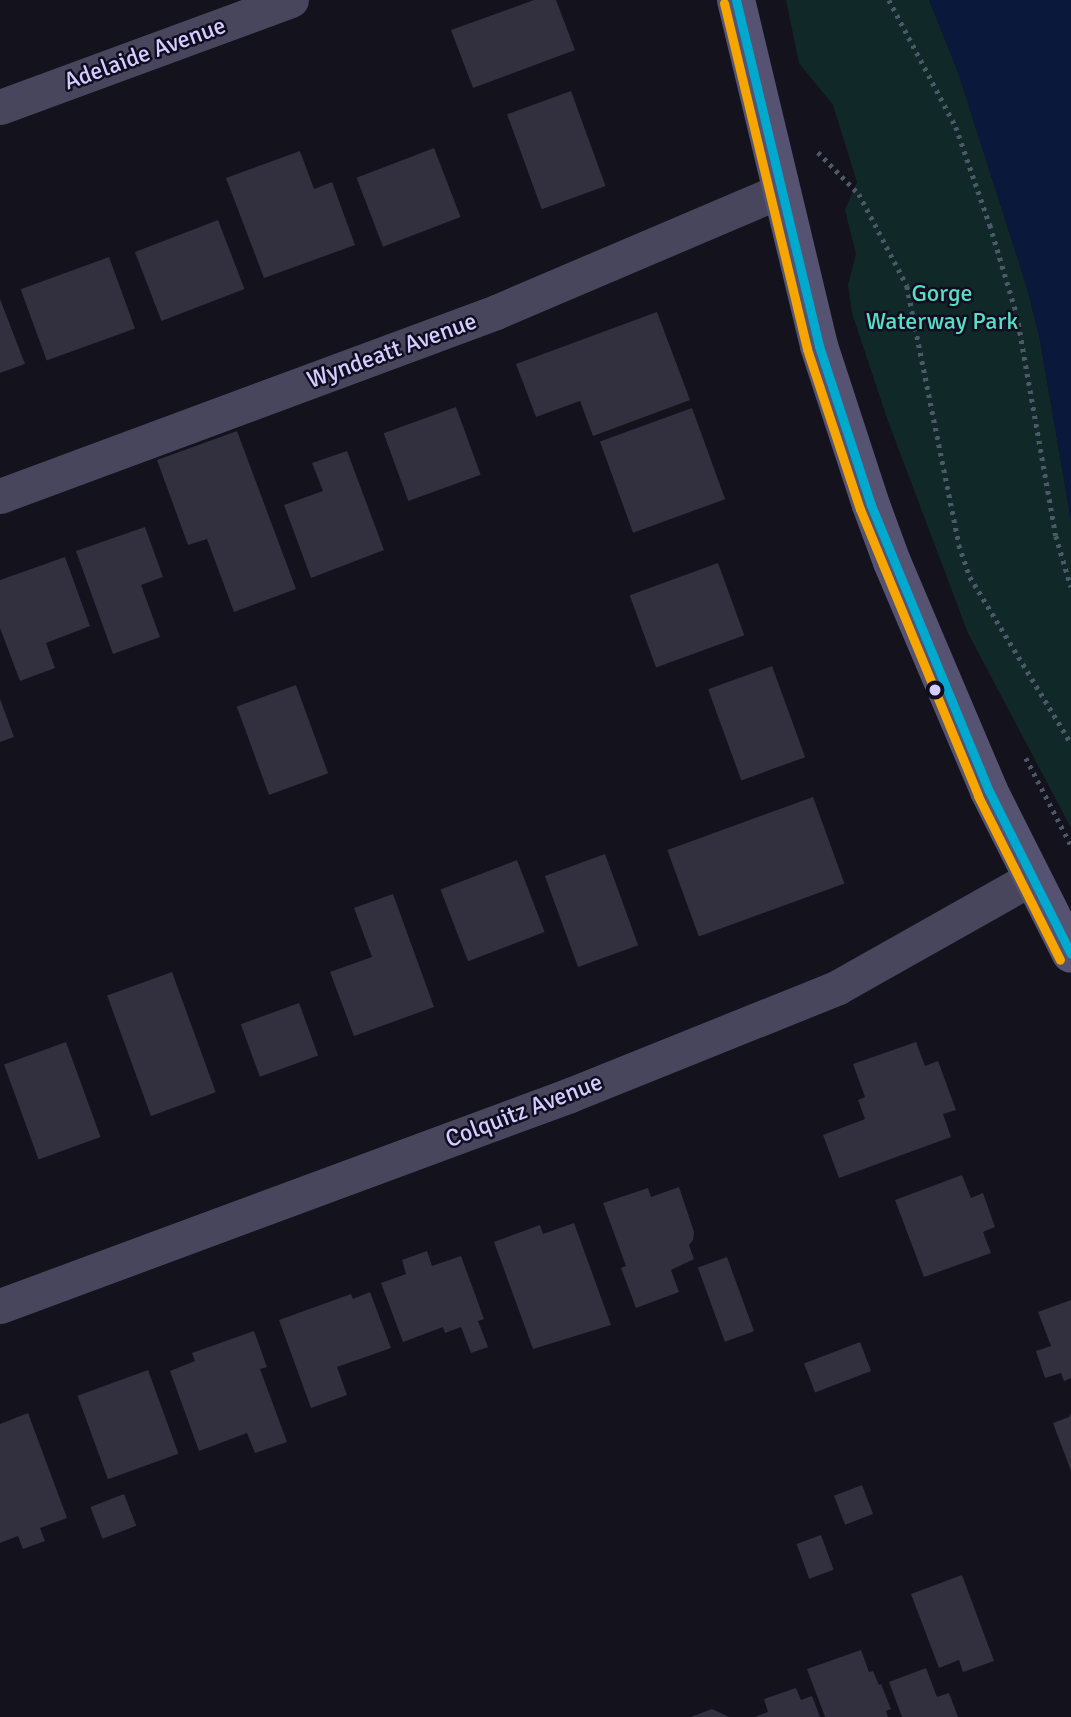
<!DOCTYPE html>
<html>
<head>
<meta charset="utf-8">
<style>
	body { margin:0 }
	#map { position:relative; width:1071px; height:1717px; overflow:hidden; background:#14121d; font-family:Signika,sans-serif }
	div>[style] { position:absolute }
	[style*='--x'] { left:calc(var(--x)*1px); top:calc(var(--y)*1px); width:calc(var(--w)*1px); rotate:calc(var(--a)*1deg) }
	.green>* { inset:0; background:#112829 }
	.water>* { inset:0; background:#0a193b }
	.building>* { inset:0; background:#322f3f; transform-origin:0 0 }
	.path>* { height:4.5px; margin-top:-2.25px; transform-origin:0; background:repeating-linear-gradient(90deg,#4b5968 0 3.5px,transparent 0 8.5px) }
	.minor>* { height:35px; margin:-17.5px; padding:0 17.5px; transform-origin:17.5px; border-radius:17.5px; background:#48465d }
	.secondary>* { height:38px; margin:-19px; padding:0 19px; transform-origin:19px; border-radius:19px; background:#555371 }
	.bus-1>* { height:9px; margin:-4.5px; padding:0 4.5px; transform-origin:4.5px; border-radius:4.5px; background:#00a9ce }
	.bus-2>* { height:9px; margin:-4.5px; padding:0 4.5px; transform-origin:4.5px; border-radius:4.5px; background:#f7a600 }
	.dots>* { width:19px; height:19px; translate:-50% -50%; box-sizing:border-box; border:4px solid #110d21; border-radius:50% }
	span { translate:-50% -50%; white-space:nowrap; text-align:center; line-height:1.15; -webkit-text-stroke:5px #110d21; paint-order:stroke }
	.street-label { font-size:24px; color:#d5cdff }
	.park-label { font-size:24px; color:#58dfc3 }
</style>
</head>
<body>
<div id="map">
	<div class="green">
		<i style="clip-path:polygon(786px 0,929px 0,958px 72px,1027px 288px,1040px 340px,1071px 521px,1071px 828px,968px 633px,888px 421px,852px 313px,848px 285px,856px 254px,845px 210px,857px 182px,833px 105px,799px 63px)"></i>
	</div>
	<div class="water">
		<i style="clip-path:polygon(929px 0,1071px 0,1071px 521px,1040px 340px,1027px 288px,958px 72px)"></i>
	</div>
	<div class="building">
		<i style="clip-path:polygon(534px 0,556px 0,575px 50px,473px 88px,451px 30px)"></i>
		<i style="left:571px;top:91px;width:101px;height:68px;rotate:70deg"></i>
		<i style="left:434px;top:148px;width:74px;height:83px;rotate:69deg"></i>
		<i style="clip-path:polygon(300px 151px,314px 189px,332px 182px,355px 245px,264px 278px,226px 178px)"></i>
		<i style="left:218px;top:220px;width:74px;height:89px;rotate:69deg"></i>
		<i style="left:109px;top:257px;width:76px;height:94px;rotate:70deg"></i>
		<i style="clip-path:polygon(0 299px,25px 364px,0 373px)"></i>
		<i style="clip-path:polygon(657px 312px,690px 400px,593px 436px,580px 401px,536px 417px,516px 364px)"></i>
		<i style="left:456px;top:407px;width:72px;height:77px;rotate:70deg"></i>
		<i style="left:692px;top:408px;width:97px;height:98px;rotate:70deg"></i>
		<i style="clip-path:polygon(237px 431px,296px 589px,234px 612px,207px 539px,188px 545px,157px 460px)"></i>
		<i style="clip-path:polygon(347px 451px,384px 550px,311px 578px,284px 505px,323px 491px,312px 463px)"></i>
		<i style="clip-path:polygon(145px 527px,163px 577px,141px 585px,160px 637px,113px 654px,76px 551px)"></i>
		<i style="clip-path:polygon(65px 557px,90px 626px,46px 643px,55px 668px,20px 681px,0 628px,0 580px)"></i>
		<i style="left:718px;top:563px;width:77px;height:94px;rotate:70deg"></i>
		<i style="left:772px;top:666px;width:97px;height:68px;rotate:70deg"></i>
		<i style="left:296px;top:685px;width:94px;height:63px;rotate:70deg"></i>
		<i style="clip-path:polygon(0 699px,14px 737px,0 742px)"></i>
		<i style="left:813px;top:797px;width:92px;height:155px;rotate:70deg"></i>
		<i style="left:605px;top:854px;width:97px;height:64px;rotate:70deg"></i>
		<i style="left:517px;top:860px;width:77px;height:82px;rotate:69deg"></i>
		<i style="clip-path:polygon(393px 894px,434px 1007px,354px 1036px,330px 972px,372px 957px,354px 908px)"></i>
		<i style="left:172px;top:972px;width:128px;height:69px;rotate:70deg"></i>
		<i style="left:299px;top:1003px;width:56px;height:62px;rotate:70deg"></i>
		<i style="left:66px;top:1042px;width:101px;height:66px;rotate:70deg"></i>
		<i style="clip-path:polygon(916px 1042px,925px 1066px,938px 1061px,956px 1110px,943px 1114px,951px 1137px,839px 1178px,823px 1135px,865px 1119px,858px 1100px,865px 1097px,853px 1064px)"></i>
		<i style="clip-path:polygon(962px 1175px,971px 1198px,983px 1193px,995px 1227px,983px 1232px,991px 1253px,924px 1277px,895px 1200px)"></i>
		<i style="clip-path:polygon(679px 1187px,694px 1232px,693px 1240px,689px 1245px,694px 1259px,671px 1270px,679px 1292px,636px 1308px,621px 1268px,626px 1266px,603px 1203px,648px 1188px,651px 1197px)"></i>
		<i style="clip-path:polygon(574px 1223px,611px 1325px,533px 1349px,494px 1242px,540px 1225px,543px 1234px)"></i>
		<i style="clip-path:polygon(427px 1251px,432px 1266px,461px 1256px,484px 1319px,478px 1321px,488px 1347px,471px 1353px,461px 1327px,445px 1333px,443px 1327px,403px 1342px,381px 1283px,406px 1274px,402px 1260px)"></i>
		<i style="left:727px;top:1257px;width:79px;height:31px;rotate:70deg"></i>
		<i style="clip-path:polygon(370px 1292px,391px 1348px,337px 1367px,347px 1395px,311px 1408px,279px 1320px,351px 1294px,353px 1299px)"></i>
		<i style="clip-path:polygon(1071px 1300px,1071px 1378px,1064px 1381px,1061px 1373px,1045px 1378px,1036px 1351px,1051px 1346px,1038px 1312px)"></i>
		<i style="clip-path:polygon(254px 1331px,267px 1367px,260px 1369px,287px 1442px,255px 1453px,247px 1433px,199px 1451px,170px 1371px,195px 1361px,192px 1353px)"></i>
		<i style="left:860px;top:1342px;width:31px;height:60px;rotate:69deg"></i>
		<i style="left:148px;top:1370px;width:89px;height:75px;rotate:70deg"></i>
		<i style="clip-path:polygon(28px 1413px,67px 1518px,40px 1528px,45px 1541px,23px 1549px,18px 1536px,0 1543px,0 1424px)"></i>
		<i style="clip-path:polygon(1071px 1413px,1071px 1471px,1053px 1423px,1069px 1417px)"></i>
		<i style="left:862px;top:1485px;width:31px;height:30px;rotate:69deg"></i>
		<i style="left:124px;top:1494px;width:34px;height:36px;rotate:69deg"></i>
		<i style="left:821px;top:1535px;width:37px;height:26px;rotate:70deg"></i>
		<i style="clip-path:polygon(962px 1575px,994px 1661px,963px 1672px,959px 1660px,939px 1668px,911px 1594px)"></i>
		<i style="clip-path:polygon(861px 1650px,869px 1672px,873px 1671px,879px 1685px,881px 1684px,891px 1709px,886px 1711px,888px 1717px,825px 1717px,807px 1669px)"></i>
		<i style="clip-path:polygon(926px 1668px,937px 1697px,949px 1693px,958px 1717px,902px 1717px,889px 1682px)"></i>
		<i style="clip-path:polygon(796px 1688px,801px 1700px,812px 1696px,820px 1717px,755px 1717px,768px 1712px,764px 1699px)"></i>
		<i style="clip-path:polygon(712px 1709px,729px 1717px,691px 1717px)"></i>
	</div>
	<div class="path">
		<i style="--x:889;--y:0;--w:144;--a:62.2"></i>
		<i style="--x:956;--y:127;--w:104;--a:70.9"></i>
		<i style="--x:990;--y:225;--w:94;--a:73.3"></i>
		<i style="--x:1017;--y:315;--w:224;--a:80"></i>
		<i style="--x:1056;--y:536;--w:53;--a:73.6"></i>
		<i style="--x:818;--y:152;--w:59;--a:45.7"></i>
		<i style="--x:859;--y:194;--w:104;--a:62.4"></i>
		<i style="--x:907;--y:286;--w:264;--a:78.6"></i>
		<i style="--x:959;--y:545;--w:34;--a:71"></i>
		<i style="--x:970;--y:577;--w:194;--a:58.7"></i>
		<i style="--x:1026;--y:758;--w:98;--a:62.7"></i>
	</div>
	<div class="minor">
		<i style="--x:0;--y:107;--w:310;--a:-20.2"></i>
		<i style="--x:0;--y:496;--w:529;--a:-20.35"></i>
		<i style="--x:496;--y:312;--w:308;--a:-23.1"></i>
		<i style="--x:0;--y:1306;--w:608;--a:-20.31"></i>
		<i style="--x:570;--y:1095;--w:289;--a:-21.9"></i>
		<i style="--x:838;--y:987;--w:220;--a:-29.4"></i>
	</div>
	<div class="secondary">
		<i style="--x:736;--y:0;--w:356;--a:76.5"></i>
		<i style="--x:819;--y:346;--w:167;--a:71.9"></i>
		<i style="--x:871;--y:505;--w:61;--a:69.8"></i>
		<i style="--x:892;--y:562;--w:249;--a:67"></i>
		<i style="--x:989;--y:791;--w:182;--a:63.3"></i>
	</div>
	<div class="bus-1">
		<i style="--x:736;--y:0;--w:356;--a:76.5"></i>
		<i style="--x:819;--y:346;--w:167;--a:71.9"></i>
		<i style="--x:871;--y:505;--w:309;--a:67.6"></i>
		<i style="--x:989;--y:791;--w:182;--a:63.3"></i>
	</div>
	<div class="bus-2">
		<i style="--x:724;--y:3;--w:356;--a:76.5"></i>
		<i style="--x:807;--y:349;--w:169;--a:71.7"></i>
		<i style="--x:860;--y:509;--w:310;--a:67.6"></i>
		<i style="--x:978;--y:796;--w:183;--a:63.4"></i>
	</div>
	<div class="dots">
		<i style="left:935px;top:690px;background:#d5cdff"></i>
	</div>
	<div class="street-label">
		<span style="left:145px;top:54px;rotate:-20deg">Adelaide Avenue</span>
		<span style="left:392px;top:351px;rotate:-20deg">Wyndeatt Avenue</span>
		<span style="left:524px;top:1111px;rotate:-21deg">Colquitz Avenue</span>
	</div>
	<div class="park-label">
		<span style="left:942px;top:308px">Gorge<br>Waterway Park</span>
	</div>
</div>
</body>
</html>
